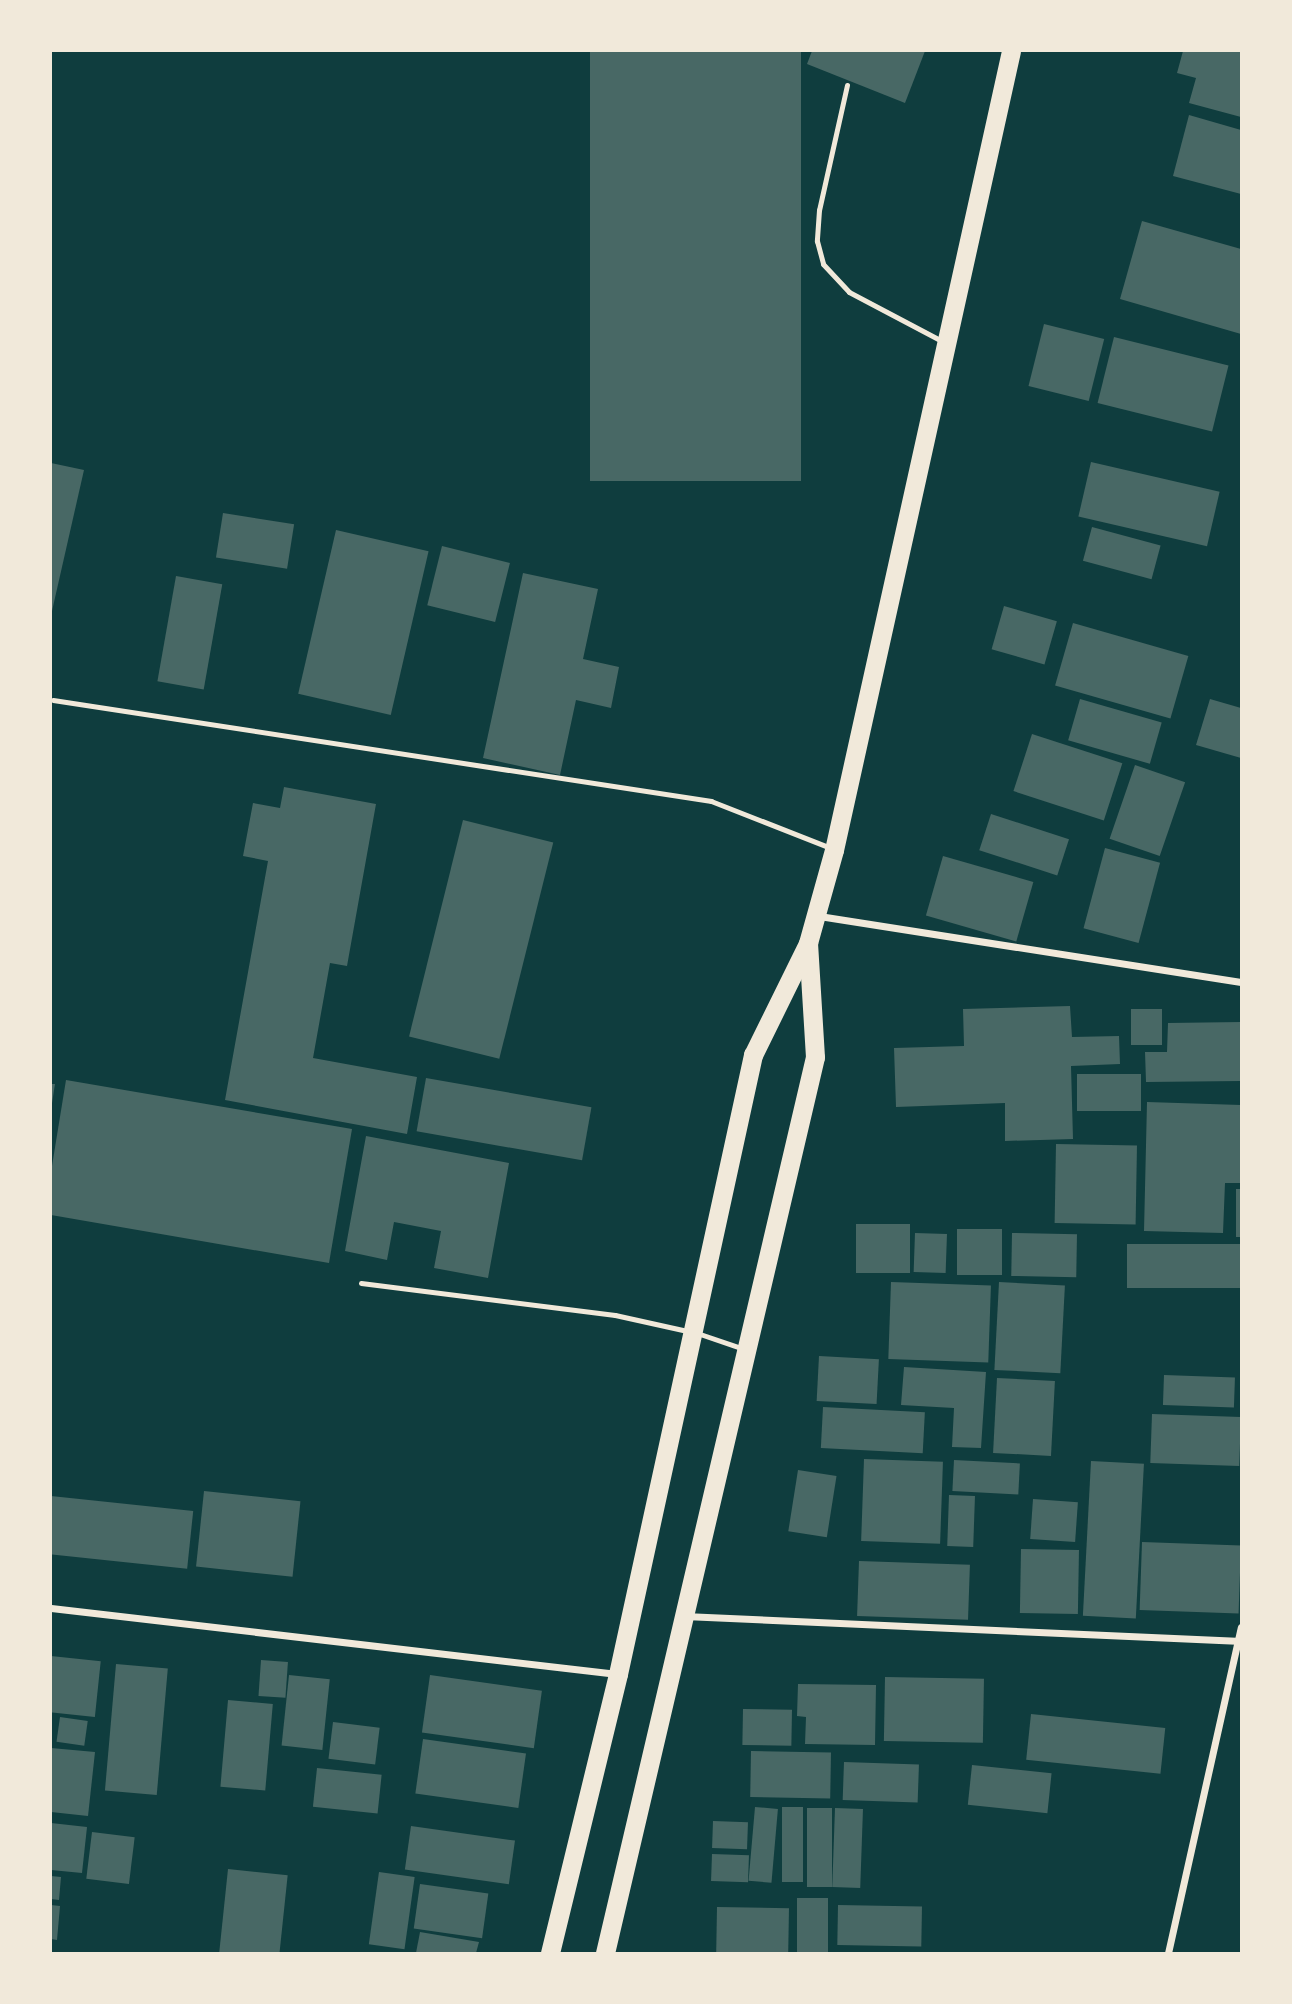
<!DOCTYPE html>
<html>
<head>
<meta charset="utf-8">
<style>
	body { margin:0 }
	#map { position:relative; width:1292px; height:2004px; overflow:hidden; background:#0f3d3e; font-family:"Space Grotesk",sans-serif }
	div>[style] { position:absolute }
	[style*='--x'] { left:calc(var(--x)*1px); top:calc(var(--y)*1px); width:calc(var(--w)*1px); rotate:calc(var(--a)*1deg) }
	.building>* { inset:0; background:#486865; transform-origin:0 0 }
	.service>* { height:5px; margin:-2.5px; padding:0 2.5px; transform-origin:2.5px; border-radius:2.5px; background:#f1e9da }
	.minor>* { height:7px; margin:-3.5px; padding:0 3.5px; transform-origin:3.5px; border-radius:3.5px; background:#f1e9da }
	.trunk>* { height:19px; margin:-9.5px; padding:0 9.5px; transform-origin:9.5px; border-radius:9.5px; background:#f1e9da }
	span { translate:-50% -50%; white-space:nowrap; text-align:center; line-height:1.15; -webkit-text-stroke:7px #f1e9da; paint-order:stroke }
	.frame { position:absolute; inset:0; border:52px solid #f1e9da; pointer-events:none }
</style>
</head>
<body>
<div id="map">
	<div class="building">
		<i style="left:590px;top:51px;width:211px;height:430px"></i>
		<i style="clip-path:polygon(812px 51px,925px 51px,905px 103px,807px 64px)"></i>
		<i style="clip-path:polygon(1183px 51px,1241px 51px,1241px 117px,1189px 103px,1196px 78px,1177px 73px)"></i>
		<i style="clip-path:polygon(1189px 115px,1241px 130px,1241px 194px,1173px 176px)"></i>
		<i style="clip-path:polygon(1142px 221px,1241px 249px,1241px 334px,1120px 299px)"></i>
		<i style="left:1044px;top:324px;width:62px;height:64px;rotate:14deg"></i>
		<i style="left:1114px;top:337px;width:118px;height:68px;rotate:14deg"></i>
		<i style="left:1091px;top:462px;width:132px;height:56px;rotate:13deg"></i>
		<i style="clip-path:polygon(51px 463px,84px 470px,52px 611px,51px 611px)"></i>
		<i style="left:223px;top:513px;width:72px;height:45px;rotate:9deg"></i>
		<i style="left:1092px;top:527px;width:71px;height:35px;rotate:15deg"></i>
		<i style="left:336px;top:530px;width:95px;height:168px;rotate:13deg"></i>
		<i style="left:442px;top:546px;width:70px;height:61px;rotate:14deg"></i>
		<i style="clip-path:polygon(523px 573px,598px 589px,583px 659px,619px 667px,611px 708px,576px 700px,560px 775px,483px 758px)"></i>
		<i style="left:176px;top:576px;width:47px;height:107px;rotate:10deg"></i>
		<i style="left:1004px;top:606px;width:55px;height:45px;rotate:16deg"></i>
		<i style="left:1073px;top:623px;width:120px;height:65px;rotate:16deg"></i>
		<i style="left:1080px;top:699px;width:85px;height:43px;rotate:16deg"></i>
		<i style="clip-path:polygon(1210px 699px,1241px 708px,1241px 758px,1196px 745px)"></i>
		<i style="left:1032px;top:734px;width:95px;height:60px;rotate:18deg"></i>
		<i style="left:1135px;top:765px;width:53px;height:78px;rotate:19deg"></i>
		<i style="clip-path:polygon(284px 787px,376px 804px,347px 966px,330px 963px,313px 1058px,417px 1077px,407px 1134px,225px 1100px,268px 861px,243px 856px,253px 803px,280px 808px)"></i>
		<i style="left:991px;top:814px;width:82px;height:38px;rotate:18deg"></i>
		<i style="left:463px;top:820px;width:93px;height:223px;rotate:14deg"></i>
		<i style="left:1105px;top:848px;width:57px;height:83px;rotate:15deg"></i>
		<i style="left:943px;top:856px;width:94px;height:62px;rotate:16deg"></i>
		<i style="clip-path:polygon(1070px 1006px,1072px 1037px,1119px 1036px,1120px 1064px,1071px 1066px,1073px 1139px,1005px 1141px,1005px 1103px,896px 1107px,894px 1048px,964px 1046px,963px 1009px)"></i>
		<i style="left:1131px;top:1009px;width:31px;height:36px"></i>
		<i style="clip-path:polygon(1241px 1022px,1241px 1081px,1146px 1082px,1145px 1052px,1167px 1052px,1168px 1023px)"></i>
		<i style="left:1077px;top:1074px;width:64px;height:37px"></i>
		<i style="left:426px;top:1078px;width:168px;height:54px;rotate:10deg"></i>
		<i style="clip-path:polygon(66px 1080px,352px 1129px,329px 1263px,51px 1215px,51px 1172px)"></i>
		<i style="clip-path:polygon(51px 1084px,55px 1084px,52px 1103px,51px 1103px)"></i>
		<i style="clip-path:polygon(1147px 1102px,1241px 1105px,1241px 1183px,1225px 1183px,1223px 1233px,1144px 1231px)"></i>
		<i style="clip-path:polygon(366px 1136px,509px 1163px,488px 1278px,434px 1268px,441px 1231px,394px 1222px,387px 1260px,345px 1251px)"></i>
		<i style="left:1056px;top:1144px;width:81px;height:79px;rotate:1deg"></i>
		<i style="left:1236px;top:1189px;width:5px;height:48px"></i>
		<i style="left:856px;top:1224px;width:54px;height:49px"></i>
		<i style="left:957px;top:1229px;width:45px;height:46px"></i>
		<i style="left:915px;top:1233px;width:32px;height:39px;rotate:2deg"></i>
		<i style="left:1012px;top:1233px;width:65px;height:43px;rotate:1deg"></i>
		<i style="left:1127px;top:1244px;width:114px;height:44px"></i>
		<i style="left:891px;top:1282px;width:100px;height:77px;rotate:2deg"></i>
		<i style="left:999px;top:1282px;width:66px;height:88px;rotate:3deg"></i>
		<i style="left:819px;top:1356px;width:60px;height:45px;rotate:3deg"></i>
		<i style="clip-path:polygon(904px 1367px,986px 1372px,981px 1448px,952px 1447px,954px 1408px,901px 1405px)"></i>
		<i style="left:1164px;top:1375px;width:71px;height:30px;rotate:2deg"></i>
		<i style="left:997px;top:1378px;width:58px;height:75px;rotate:3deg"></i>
		<i style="left:823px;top:1407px;width:102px;height:41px;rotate:3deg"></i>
		<i style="left:1152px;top:1414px;width:89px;height:49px;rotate:2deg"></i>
		<i style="left:864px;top:1459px;width:79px;height:82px;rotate:2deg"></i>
		<i style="left:954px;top:1460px;width:66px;height:31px;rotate:3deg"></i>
		<i style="left:1091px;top:1461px;width:53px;height:155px;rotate:3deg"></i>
		<i style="left:798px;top:1470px;width:39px;height:62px;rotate:9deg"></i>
		<i style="left:204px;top:1491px;width:97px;height:76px;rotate:6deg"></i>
		<i style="left:949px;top:1495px;width:26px;height:51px;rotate:2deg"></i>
		<i style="left:51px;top:1496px;width:143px;height:58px;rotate:6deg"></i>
		<i style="left:1033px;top:1499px;width:45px;height:40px;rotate:4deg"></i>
		<i style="left:1142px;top:1542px;width:99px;height:68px;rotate:2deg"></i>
		<i style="left:1021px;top:1549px;width:58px;height:64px;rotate:1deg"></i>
		<i style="left:859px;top:1561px;width:111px;height:55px;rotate:2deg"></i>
		<i style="left:51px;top:1656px;width:50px;height:56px;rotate:6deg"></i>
		<i style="left:261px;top:1660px;width:27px;height:36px;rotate:4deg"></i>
		<i style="left:116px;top:1664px;width:52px;height:127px;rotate:5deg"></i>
		<i style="left:289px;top:1675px;width:41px;height:71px;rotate:6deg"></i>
		<i style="left:430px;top:1675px;width:113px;height:58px;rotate:8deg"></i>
		<i style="left:885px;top:1677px;width:99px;height:64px;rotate:1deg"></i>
		<i style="clip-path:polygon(798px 1684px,876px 1685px,875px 1745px,805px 1744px,806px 1717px,797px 1716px)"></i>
		<i style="left:228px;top:1700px;width:45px;height:87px;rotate:5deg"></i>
		<i style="left:743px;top:1709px;width:49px;height:36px;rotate:1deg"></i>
		<i style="left:1031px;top:1714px;width:135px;height:46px;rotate:6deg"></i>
		<i style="left:60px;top:1717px;width:28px;height:25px;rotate:8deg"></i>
		<i style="left:333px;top:1722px;width:47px;height:37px;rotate:7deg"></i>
		<i style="left:423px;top:1739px;width:104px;height:55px;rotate:8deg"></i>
		<i style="clip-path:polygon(51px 1748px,95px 1752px,88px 1816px,51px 1812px)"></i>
		<i style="left:751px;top:1751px;width:80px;height:46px;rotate:1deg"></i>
		<i style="left:844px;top:1762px;width:75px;height:38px;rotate:2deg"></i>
		<i style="left:972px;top:1765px;width:80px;height:40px;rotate:6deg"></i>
		<i style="left:317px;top:1768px;width:65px;height:39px;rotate:6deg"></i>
		<i style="left:755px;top:1807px;width:23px;height:74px;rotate:5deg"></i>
		<i style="left:782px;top:1807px;width:21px;height:75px"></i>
		<i style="left:807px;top:1808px;width:25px;height:79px"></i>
		<i style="left:835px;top:1808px;width:28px;height:79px;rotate:2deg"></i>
		<i style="left:713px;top:1821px;width:35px;height:27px;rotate:2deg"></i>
		<i style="clip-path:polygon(51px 1823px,87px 1827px,82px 1873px,51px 1870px)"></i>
		<i style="left:411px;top:1826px;width:105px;height:44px;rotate:8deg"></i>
		<i style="left:92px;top:1832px;width:43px;height:47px;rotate:7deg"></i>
		<i style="left:712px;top:1854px;width:37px;height:27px;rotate:2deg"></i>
		<i style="left:228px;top:1869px;width:60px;height:84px;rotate:6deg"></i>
		<i style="left:379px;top:1872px;width:36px;height:73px;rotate:8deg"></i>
		<i style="clip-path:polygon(51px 1876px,61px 1877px,59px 1900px,51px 1899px)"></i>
		<i style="left:420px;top:1884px;width:69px;height:45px;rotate:8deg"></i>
		<i style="left:797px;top:1898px;width:31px;height:55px"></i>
		<i style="clip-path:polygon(51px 1905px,60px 1906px,57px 1940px,51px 1939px)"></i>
		<i style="left:838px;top:1905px;width:84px;height:40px;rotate:1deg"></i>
		<i style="left:717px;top:1907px;width:72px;height:46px;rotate:1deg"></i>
		<i style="clip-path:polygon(420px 1932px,479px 1942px,476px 1953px,416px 1953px)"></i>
	</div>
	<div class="service">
		<i style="--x:847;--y:85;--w:128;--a:102.6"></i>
		<i style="--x:819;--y:210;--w:31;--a:94"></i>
		<i style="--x:817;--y:241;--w:24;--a:75"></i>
		<i style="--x:823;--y:264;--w:38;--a:47"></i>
		<i style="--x:849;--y:292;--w:105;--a:27.8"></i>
		<i style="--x:53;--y:700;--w:666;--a:8.73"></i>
		<i style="--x:711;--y:801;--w:129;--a:21.4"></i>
		<i style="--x:361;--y:1283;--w:256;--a:7.2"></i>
		<i style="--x:615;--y:1315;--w:74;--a:12.5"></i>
		<i style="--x:697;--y:1333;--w:50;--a:18.8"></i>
	</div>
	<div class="minor">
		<i style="--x:819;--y:916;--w:427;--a:8.9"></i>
		<i style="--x:51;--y:1608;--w:570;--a:6.65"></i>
		<i style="--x:684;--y:1616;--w:558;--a:2.57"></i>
		<i style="--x:1168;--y:1953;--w:334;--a:-77.4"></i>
	</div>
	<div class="trunk">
		<i style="--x:550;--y:1953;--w:287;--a:-76.3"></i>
		<i style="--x:618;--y:1674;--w:634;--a:-77.7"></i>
		<i style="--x:753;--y:1055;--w:125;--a:-63.8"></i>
		<i style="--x:808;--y:943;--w:97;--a:-74.4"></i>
		<i style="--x:834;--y:850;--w:818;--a:-77.51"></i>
		<i style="--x:605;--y:1953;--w:920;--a:-76.81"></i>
		<i style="--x:815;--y:1057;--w:113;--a:-93.5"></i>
	</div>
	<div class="frame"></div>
</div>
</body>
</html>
